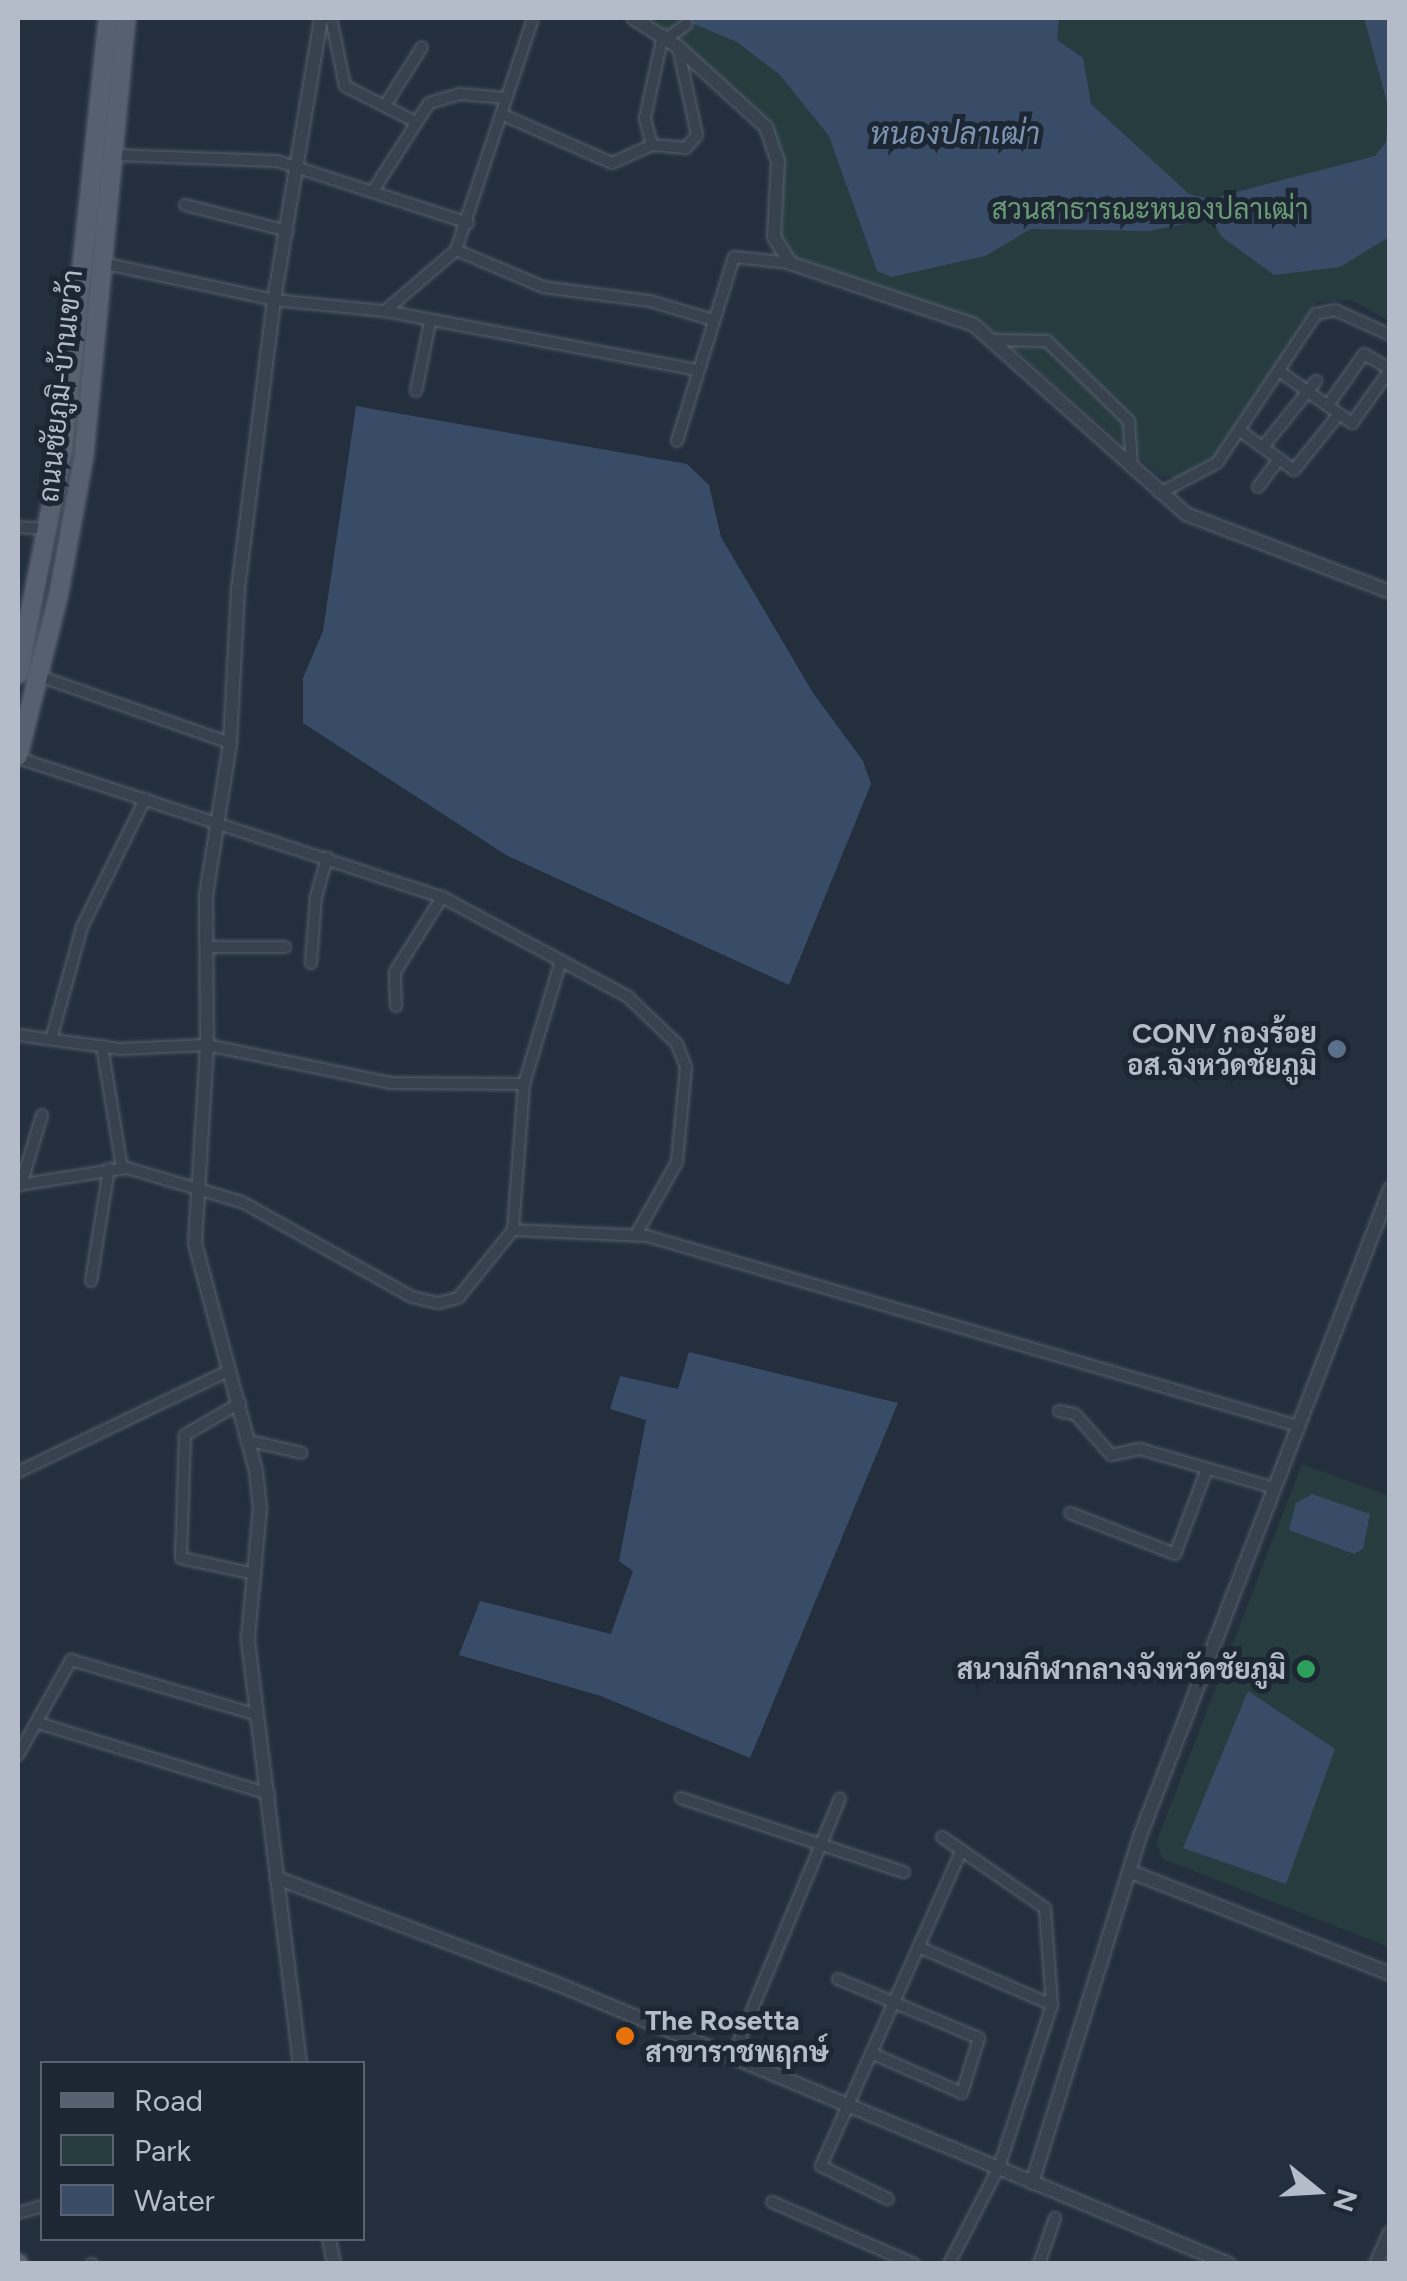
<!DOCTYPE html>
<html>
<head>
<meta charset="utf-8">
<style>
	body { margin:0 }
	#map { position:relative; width:1407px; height:2281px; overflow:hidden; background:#242f3e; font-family:Figtree,Sarabun,sans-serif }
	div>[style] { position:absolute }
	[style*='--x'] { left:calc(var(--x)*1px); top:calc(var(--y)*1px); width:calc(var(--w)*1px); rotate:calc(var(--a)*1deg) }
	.green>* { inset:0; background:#263c3f }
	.water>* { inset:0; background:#394c67 }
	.roads { filter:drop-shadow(0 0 2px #565f6c) drop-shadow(0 0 2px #565f6c) }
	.minor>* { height:10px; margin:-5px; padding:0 5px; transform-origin:5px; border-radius:5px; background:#38414e }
	.tertiary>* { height:12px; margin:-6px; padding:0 6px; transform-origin:6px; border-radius:6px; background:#38414e }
	.primary>* { height:18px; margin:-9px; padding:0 9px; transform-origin:9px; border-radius:9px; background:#56606e }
	.dots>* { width:28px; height:28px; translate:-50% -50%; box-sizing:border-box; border:5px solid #1d2633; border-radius:50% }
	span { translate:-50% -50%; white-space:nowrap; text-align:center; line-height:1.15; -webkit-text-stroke:10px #1d2633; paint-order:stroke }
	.park-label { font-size:28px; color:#6b9a76 }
	.street-label { font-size:28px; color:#b4bcc9 }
	.poi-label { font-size:28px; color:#b4bcc9; font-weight:700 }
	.right { translate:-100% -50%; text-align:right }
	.left { translate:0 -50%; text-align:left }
	.water-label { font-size:30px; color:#7c92b1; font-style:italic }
	.frame { position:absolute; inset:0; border:20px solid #b4bcc9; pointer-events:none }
	.legend { position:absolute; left:40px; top:2061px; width:325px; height:180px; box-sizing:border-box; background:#1d2633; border:2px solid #59626f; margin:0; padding:12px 18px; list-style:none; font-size:30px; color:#b4bcc9 }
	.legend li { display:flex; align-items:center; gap:20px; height:50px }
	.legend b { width:50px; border:2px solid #59626f }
	.north { position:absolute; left:1267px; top:2141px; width:100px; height:100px; -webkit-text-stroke:8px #1d2633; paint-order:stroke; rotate:108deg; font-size:28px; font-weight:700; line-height:40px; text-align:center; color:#b4bcc9 }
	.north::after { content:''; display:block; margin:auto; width:35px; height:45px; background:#b4bcc9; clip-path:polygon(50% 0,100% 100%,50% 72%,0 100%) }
</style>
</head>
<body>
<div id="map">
	<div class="green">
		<i style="clip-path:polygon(645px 18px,1389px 18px,1389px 321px,1351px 300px,1317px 302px,1214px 458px,1183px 479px,1160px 476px,981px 321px,784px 255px,778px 241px,782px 161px,758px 111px)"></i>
		<i style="clip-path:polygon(1302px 1464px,1389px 1496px,1389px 1947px,1163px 1859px,1156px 1843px)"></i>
	</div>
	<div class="water">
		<i style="clip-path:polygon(680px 18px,1059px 18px,1057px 40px,1083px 58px,1091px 104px,1189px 194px,1210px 199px,1375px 156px,1386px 142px,1389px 110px,1364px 18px,1389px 18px,1389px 237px,1340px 267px,1274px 275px,1222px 237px,1209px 216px,1192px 213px,1184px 224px,1149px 231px,1031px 229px,985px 256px,892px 277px,877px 271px,829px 136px,780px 75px,737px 42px)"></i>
		<i style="clip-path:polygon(356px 406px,687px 464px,709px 485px,721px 537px,813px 693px,863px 761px,871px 784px,789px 985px,506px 855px,303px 723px,303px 678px,323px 631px)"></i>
		<i style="clip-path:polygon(689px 1352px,898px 1403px,750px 1758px,601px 1696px,459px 1655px,480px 1601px,611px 1634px,633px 1571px,619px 1561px,646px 1420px,610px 1409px,620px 1376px,678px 1389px)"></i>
		<i style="clip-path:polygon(1312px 1494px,1370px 1514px,1363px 1549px,1354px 1554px,1289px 1530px,1296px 1503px)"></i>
		<i style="clip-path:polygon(1248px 1691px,1335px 1749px,1286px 1884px,1183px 1848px)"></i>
	</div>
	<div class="roads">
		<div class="minor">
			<i style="--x:331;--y:18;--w:69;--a:78.4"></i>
			<i style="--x:345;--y:86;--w:77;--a:26.9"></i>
			<i style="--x:667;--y:38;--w:24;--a:-35"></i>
			<i style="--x:386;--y:104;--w:67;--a:-57.7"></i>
			<i style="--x:501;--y:114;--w:121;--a:23.8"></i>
			<i style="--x:612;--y:163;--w:44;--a:-24.2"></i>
			<i style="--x:652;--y:145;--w:34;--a:5"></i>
			<i style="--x:686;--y:148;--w:17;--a:-50"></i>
			<i style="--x:697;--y:135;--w:90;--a:-102.2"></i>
			<i style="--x:652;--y:145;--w:28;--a:-105"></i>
			<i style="--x:645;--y:118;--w:85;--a:-77.8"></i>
			<i style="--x:112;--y:155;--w:165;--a:2.1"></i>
			<i style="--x:277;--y:161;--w:201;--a:18"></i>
			<i style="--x:373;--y:191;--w:104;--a:-57.5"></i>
			<i style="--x:429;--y:103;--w:32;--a:-16"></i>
			<i style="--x:460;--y:94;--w:45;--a:5.1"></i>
			<i style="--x:185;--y:205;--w:106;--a:14.2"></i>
			<i style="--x:456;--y:250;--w:95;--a:23"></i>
			<i style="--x:543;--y:287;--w:108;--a:7.5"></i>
			<i style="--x:650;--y:301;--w:66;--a:16.8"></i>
			<i style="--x:102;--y:263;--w:176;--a:12.1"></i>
			<i style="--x:274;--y:300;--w:112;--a:5.7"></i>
			<i style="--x:385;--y:311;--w:317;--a:10.7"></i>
			<i style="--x:385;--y:311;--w:94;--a:-40.7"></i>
			<i style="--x:456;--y:250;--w:244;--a:-71.6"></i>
			<i style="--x:996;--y:340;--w:51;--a:1.1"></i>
			<i style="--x:1047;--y:341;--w:115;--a:44.3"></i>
			<i style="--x:1129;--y:421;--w:46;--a:86.3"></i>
			<i style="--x:1279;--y:371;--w:90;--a:35.5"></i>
			<i style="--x:1352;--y:423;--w:65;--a:-54.4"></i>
			<i style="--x:416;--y:391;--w:70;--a:-78.5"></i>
			<i style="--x:1328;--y:405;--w:62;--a:-54.8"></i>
			<i style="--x:1364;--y:354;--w:30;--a:30"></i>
			<i style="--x:1239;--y:430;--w:68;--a:36"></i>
			<i style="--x:1294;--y:470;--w:72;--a:-51.2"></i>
			<i style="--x:677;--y:441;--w:193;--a:-72.8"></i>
			<i style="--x:734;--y:257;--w:56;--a:6.1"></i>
			<i style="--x:1263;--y:447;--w:85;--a:-51.2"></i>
			<i style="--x:1258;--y:487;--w:35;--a:-53"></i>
			<i style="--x:1160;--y:493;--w:64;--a:-27.8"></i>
			<i style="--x:1217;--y:463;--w:179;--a:-56.4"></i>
			<i style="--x:1316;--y:314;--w:19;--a:-12"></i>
			<i style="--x:1335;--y:310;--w:60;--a:24.4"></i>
			<i style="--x:18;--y:527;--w:32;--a:4"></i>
			<i style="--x:39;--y:676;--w:202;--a:19.3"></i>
			<i style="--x:18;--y:758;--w:446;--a:18.2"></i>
			<i style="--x:442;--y:897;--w:210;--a:28.2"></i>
			<i style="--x:627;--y:996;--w:69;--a:43.8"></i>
			<i style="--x:677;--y:1044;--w:25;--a:69"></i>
			<i style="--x:686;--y:1067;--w:95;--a:95.4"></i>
			<i style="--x:677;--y:1162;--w:81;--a:119.4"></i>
			<i style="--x:206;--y:947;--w:79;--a:0"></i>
			<i style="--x:311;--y:963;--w:66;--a:-85.7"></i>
			<i style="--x:316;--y:897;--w:41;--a:-74.2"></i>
			<i style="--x:396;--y:1006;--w:34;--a:-92"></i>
			<i style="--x:395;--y:972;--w:89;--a:-57.9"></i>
			<i style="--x:18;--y:1035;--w:103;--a:7.8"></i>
			<i style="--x:120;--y:1049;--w:87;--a:-2.6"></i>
			<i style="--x:207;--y:1045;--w:187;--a:11.7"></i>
			<i style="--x:390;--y:1083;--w:134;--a:0.4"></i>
			<i style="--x:52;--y:1036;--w:113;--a:-74.6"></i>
			<i style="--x:82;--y:927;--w:143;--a:-63.8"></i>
			<i style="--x:102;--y:1046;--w:124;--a:80.7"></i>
			<i style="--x:18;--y:1185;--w:110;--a:-8.9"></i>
			<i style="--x:127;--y:1168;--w:120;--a:16.5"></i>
			<i style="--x:242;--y:1202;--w:195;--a:29.2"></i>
			<i style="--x:412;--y:1297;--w:27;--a:13"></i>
			<i style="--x:438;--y:1303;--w:21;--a:-14"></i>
			<i style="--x:458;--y:1298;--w:87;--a:-51"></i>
			<i style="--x:513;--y:1230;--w:146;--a:-85.7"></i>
			<i style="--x:524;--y:1084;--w:128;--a:-73.3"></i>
			<i style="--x:21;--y:1185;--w:73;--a:-73.3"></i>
			<i style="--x:513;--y:1230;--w:134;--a:2.6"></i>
			<i style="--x:647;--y:1236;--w:678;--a:16.27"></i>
			<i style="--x:91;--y:1281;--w:114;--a:-80.9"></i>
			<i style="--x:240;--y:1403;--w:64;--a:149.8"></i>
			<i style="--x:185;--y:1435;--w:123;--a:91.9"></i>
			<i style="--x:181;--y:1558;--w:76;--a:12.2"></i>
			<i style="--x:1059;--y:1411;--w:16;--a:11"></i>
			<i style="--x:1075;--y:1414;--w:55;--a:48.7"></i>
			<i style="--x:1111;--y:1455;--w:30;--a:-12"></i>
			<i style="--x:1140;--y:1449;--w:140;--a:16.2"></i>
			<i style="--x:246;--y:1440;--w:57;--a:13.1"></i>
			<i style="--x:18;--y:1472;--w:235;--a:-25.7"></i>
			<i style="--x:1070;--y:1513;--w:113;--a:21.3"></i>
			<i style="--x:1175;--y:1554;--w:91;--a:-69.4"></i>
			<i style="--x:38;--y:1723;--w:242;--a:17.1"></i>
			<i style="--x:18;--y:1755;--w:109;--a:-60.8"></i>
			<i style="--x:71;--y:1660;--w:191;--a:16.4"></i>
			<i style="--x:681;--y:1798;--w:235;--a:18.4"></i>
			<i style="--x:942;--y:1837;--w:125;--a:34.6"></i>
			<i style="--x:1045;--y:1908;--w:97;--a:85.9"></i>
			<i style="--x:1052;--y:2005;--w:170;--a:108.1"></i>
			<i style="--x:999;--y:2167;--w:109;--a:117.3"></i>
			<i style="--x:921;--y:1948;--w:143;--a:23.5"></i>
			<i style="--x:838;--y:1979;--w:153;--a:22.7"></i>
			<i style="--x:979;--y:2038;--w:58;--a:107.2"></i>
			<i style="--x:962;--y:2093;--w:97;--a:-156.3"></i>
			<i style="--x:732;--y:2058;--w:281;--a:-67.4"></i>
			<i style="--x:888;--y:2199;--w:75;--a:-153.8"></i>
			<i style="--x:821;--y:2166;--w:345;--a:-66"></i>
			<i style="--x:772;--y:2202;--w:155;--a:23.6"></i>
			<i style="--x:18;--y:2213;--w:25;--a:-16"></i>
			<i style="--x:91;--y:2264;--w:1;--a:0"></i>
			<i style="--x:1039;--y:2264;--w:49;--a:-70.8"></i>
		</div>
		<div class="tertiary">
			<i style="--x:633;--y:18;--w:54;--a:32.8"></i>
			<i style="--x:678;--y:47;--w:119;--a:42.3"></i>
			<i style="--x:766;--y:127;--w:36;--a:71"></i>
			<i style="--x:778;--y:161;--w:76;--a:93"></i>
			<i style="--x:774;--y:237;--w:31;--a:58"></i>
			<i style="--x:790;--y:263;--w:194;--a:18.6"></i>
			<i style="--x:974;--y:325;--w:284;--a:41.7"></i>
			<i style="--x:1186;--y:514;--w:218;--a:20.9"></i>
			<i style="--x:1129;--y:1871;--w:281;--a:21.5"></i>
			<i style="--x:277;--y:1878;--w:297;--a:20.7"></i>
			<i style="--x:555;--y:1983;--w:730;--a:22.63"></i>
			<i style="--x:300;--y:2064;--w:429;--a:-97"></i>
			<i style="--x:248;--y:1638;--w:130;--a:-84.7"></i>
			<i style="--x:260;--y:1509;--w:38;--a:-96"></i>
			<i style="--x:256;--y:1471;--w:236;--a:-105"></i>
			<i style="--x:195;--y:1243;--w:198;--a:-86.5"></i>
			<i style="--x:207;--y:1045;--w:150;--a:-90.4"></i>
			<i style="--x:206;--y:895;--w:154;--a:-81"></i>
			<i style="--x:230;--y:743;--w:154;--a:-87"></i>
			<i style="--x:238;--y:589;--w:291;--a:-82.9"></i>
			<i style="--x:274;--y:300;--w:286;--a:-80.5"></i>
			<i style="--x:1032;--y:2183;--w:363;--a:-72.7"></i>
			<i style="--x:1140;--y:1836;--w:694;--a:-68.87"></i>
			<i style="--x:329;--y:2238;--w:26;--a:79"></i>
			<i style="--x:1376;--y:2264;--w:34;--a:-66"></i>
		</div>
		<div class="primary">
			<i style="--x:18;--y:674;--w:231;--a:-78.8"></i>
			<i style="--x:63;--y:447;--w:431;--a:-84"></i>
			<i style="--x:18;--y:756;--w:164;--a:-75.9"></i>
			<i style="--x:58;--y:597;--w:144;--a:-79.6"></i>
			<i style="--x:84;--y:455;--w:439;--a:-84.5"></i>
			<i style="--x:18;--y:2263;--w:1;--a:90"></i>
		</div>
	</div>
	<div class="dots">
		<i style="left:1337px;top:1049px;background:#5c6f8a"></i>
		<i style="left:1306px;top:1669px;background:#2e9e5b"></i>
		<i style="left:625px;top:2036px;background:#e8710a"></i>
	</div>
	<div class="park-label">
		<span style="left:1150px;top:209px">สวนสาธารณะหนองปลาเฒ่า</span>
	</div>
	<div class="street-label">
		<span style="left:60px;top:386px;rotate:-84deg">ถนนชัยภูมิ-บ้านเขว้า</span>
	</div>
	<div class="poi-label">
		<span class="right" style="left:1317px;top:1049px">CONV กองร้อย<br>อส.จังหวัดชัยภูมิ</span>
		<span class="right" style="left:1286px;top:1669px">สนามกีฬากลางจังหวัดชัยภูมิ</span>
		<span class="left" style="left:645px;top:2036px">The Rosetta<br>สาขาราชพฤกษ์</span>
	</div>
	<div class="water-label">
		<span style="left:955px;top:134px">หนองปลาเฒ่า</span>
	</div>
	<div class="frame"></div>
	<ul class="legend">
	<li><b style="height:12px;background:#56606e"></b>Road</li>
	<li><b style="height:28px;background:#263c3f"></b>Park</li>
	<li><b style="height:28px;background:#394c67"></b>Water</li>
	</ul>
	<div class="north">N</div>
</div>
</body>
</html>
